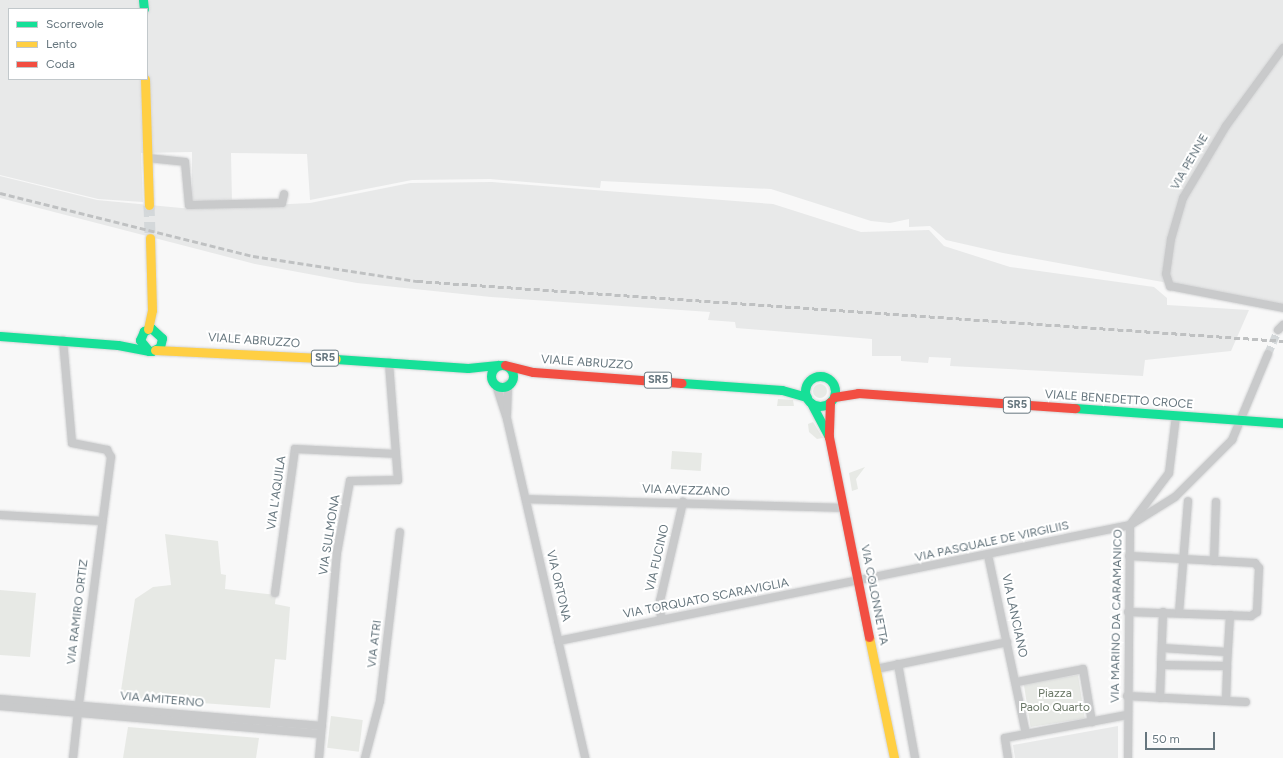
<!DOCTYPE html>
<html>
<head>
<meta charset="utf-8">
<style>
	body { margin:0 }
	#map { position:relative; width:1283px; height:758px; overflow:hidden; background:#f8f8f8; font-family:Figtree,sans-serif }
	div>[style] { position:absolute }
	[style*='--x'] { left:calc(var(--x)*1px); top:calc(var(--y)*1px); width:calc(var(--w)*1px); rotate:calc(var(--a)*1deg) }
	.built>* { inset:0; background:#e8e9e9 }
	.green>* { inset:0; background:#e7e9e5; transform-origin:0 0 }
	.round { border-radius:50% }
	.street-tunnel>* { height:8px; margin-top:-4px; transform-origin:0; background:repeating-linear-gradient(90deg,#d4d8da 0 8px,transparent 0 12px) }
	.secondary-tunnel>* { height:11px; margin-top:-5.5px; transform-origin:0; background:repeating-linear-gradient(90deg,#d4d8da 0 11px,transparent 0 16.5px) }
	.roads { filter:drop-shadow(0 0 1px #d3d4d5) drop-shadow(0 0 1px #d3d4d5) }
	.street>* { height:8px; margin:-4px; padding:0 4px; transform-origin:4px; border-radius:4px; background:#c9cacb }
	.fast>* { height:9px; margin:-4.5px; padding:0 4.5px; transform-origin:4.5px; border-radius:4.5px; background:#16e098 }
	.fast>.ring { margin:-4.5px; padding:0; box-sizing:content-box; background:none; border:9px solid #16e098; border-radius:50% }
	.slow>* { height:9px; margin:-4.5px; padding:0 4.5px; transform-origin:4.5px; border-radius:4.5px; background:#ffcf43 }
	.jam>* { height:9px; margin:-4.5px; padding:0 4.5px; transform-origin:4.5px; border-radius:4.5px; background:#f24e42 }
	.rail>* { height:3px; margin-top:-1.5px; transform-origin:0; background:repeating-linear-gradient(90deg,#bfc1c2 0 6px,transparent 0 9px) }
	span { translate:-50% -50%; white-space:nowrap; text-align:center; line-height:1.15; -webkit-text-stroke:4px #fff; paint-order:stroke }
	.shield-label span { padding:1px 3px; background:#fff; border:1px solid; border-radius:3px; -webkit-text-stroke-width:0 }
	.shield-label { font-size:11px; color:#66767e; font-weight:700 }
	.street-label { font-size:12px; color:#66767e }
	.park-label { font-size:12px; color:#6a7766 }
	.legend { position:absolute; left:8px; top:8px; width:140px; height:72px; box-sizing:border-box; background:#fff; border:1px solid #c2c8cb; margin:0; padding:5px 7px; list-style:none; font-size:12px; color:#66767e }
	.legend li { display:flex; align-items:center; gap:8px; height:20px }
	.legend b { width:20px; border:1px solid #c2c8cb }
	.scale { position:absolute; left:1145px; top:732px; width:70px; height:18px; box-sizing:border-box; border:2px solid #66767e; border-top:0; padding-left:5px; font-size:12px; line-height:14px; white-space:nowrap; color:#66767e; -webkit-text-stroke:3px #fff; paint-order:stroke }
</style>
</head>
<body>
<div id="map">
	<div class="built">
		<i style="clip-path:polygon(evenodd,0 0,1283px 0,1283px 304px,1003px 253px,946px 240px,930px 226px,909px 227px,909px 219px,890px 223px,871px 221px,771px 189px,601px 181px,600px 188px,490px 179px,412px 180px,310px 200px,307px 154px,231px 153px,232px 202px,192px 200px,192px 152px,141px 153px,143px 202px,98px 199px,0 175px,0 0,9px 9px,147px 9px,147px 79px,9px 79px,9px 9px)"></i>
		<i style="clip-path:polygon(0 176px,97px 200px,192px 209px,310px 203px,410px 183px,492px 182px,773px 204px,861px 232px,929px 230px,944px 246px,1010px 267px,1154px 287px,1167px 298px,1167px 305px,1249px 310px,1231px 351px,1145px 360px,1143px 376px,950px 366px,951px 358px,929px 357px,928px 363px,901px 361px,901px 356px,872px 356px,872px 339px,736px 328px,735px 322px,708px 320px,710px 312px,491px 297px,357px 283px,255px 264px,0 198px)"></i>
		<i style="clip-path:polygon(1118px 726px,1118px 758px,1015px 758px,1013px 745px)"></i>
	</div>
	<div class="green">
		<i class="round" style="left:813px;top:384px;width:14px;height:14px"></i>
		<i style="clip-path:polygon(778px 399px,793px 400px,794px 406px,777px 406px)"></i>
		<i style="clip-path:polygon(813px 422px,823px 438px,817px 439px,809px 432px,808px 424px)"></i>
		<i style="left:672px;top:451px;width:30px;height:18px;rotate:4deg"></i>
		<i style="clip-path:polygon(865px 467px,856px 479px,858px 489px,852px 491px,849px 473px)"></i>
		<i style="clip-path:polygon(165px 534px,218px 541px,221px 574px,226px 575px,225px 589px,276px 595px,275px 604px,290px 607px,286px 660px,275px 659px,270px 708px,120px 697px,135px 599px,153px 587px,171px 585px)"></i>
		<i style="clip-path:polygon(0 590px,36px 593px,30px 657px,0 655px)"></i>
		<i style="left:1078px;top:675px;width:44px;height:55px;rotate:81deg"></i>
		<i style="left:331px;top:716px;width:32px;height:32px;rotate:7deg"></i>
		<i style="clip-path:polygon(128px 727px,259px 738px,256px 758px,123px 758px)"></i>
	</div>
	<div class="street-tunnel">
		<i style="--x:1268;--y:354;--w:26;--a:-67"></i>
	</div>
	<div class="secondary-tunnel">
		<i style="--x:149;--y:205;--w:33;--a:88"></i>
	</div>
	<div class="roads">
		<div class="street">
			<i style="--x:1283;--y:48;--w:97;--a:126.2"></i>
			<i style="--x:1226;--y:126;--w:84;--a:120.8"></i>
			<i style="--x:1183;--y:198;--w:43;--a:106.3"></i>
			<i style="--x:1171;--y:239;--w:35;--a:98"></i>
			<i style="--x:1166;--y:274;--w:13;--a:72"></i>
			<i style="--x:1170;--y:286;--w:115;--a:11"></i>
			<i style="--x:148;--y:158;--w:37;--a:6"></i>
			<i style="--x:185;--y:162;--w:43;--a:84.7"></i>
			<i style="--x:189;--y:205;--w:93;--a:-1.2"></i>
			<i style="--x:282;--y:203;--w:9;--a:-77"></i>
			<i style="--x:1278;--y:330;--w:7;--a:-45"></i>
			<i style="--x:63;--y:340;--w:103;--a:85"></i>
			<i style="--x:72;--y:443;--w:36;--a:11"></i>
			<i style="--x:107;--y:450;--w:8;--a:60"></i>
			<i style="--x:111;--y:457;--w:250;--a:97.4"></i>
			<i style="--x:496;--y:385;--w:36;--a:72"></i>
			<i style="--x:507;--y:419;--w:348;--a:77"></i>
			<i style="--x:507;--y:414;--w:30;--a:-88"></i>
			<i style="--x:526;--y:499;--w:318;--a:1.6"></i>
			<i style="--x:0;--y:515;--w:102;--a:3.4"></i>
			<i style="--x:988;--y:555;--w:183;--a:78"></i>
			<i style="--x:1214;--y:561;--w:59;--a:-88.1"></i>
			<i style="--x:275;--y:593;--w:145;--a:-82.1"></i>
			<i style="--x:295;--y:449;--w:101;--a:2.8"></i>
			<i style="--x:1128;--y:612;--w:123;--a:1.9"></i>
			<i style="--x:1251;--y:616;--w:7;--a:-34"></i>
			<i style="--x:1257;--y:612;--w:44;--a:-87.4"></i>
			<i style="--x:1259;--y:568;--w:6;--a:-129"></i>
			<i style="--x:1255;--y:563;--w:126;--a:-176.8"></i>
			<i style="--x:1179;--y:613;--w:112;--a:-85.4"></i>
			<i style="--x:661;--y:620;--w:19;--a:-93"></i>
			<i style="--x:660;--y:601;--w:102;--a:-76.9"></i>
			<i style="--x:558;--y:641;--w:584;--a:-11.46"></i>
			<i style="--x:1130;--y:525;--w:53;--a:-31.9"></i>
			<i style="--x:1175;--y:497;--w:81;--a:-45"></i>
			<i style="--x:1232;--y:440;--w:93;--a:-67.3"></i>
			<i style="--x:1162;--y:648;--w:65;--a:3.5"></i>
			<i style="--x:898;--y:664;--w:96;--a:79.7"></i>
			<i style="--x:1161;--y:665;--w:53;--a:-87.8"></i>
			<i style="--x:876;--y:669;--w:134;--a:-11.6"></i>
			<i style="--x:1017;--y:682;--w:67;--a:-11.1"></i>
			<i style="--x:1083;--y:669;--w:54;--a:80.4"></i>
			<i style="--x:1127;--y:696;--w:119;--a:2.9"></i>
			<i style="--x:1160;--y:698;--w:33;--a:-88"></i>
			<i style="--x:1161;--y:665;--w:66;--a:0.9"></i>
			<i style="--x:1227;--y:666;--w:51;--a:-86.6"></i>
			<i style="--x:0;--y:699;--w:323;--a:4.8"></i>
			<i style="--x:1226;--y:701;--w:35;--a:-88"></i>
			<i style="--x:0;--y:706;--w:322;--a:5"></i>
			<i style="--x:73;--y:758;--w:46;--a:-83.8"></i>
			<i style="--x:319;--y:758;--w:206;--a:-85"></i>
			<i style="--x:337;--y:553;--w:73;--a:-79.8"></i>
			<i style="--x:350;--y:481;--w:48;--a:-1.2"></i>
			<i style="--x:398;--y:480;--w:118;--a:-94.4"></i>
			<i style="--x:365;--y:758;--w:59;--a:-75.3"></i>
			<i style="--x:380;--y:701;--w:170;--a:-83.3"></i>
			<i style="--x:1008;--y:758;--w:20;--a:-99"></i>
			<i style="--x:1005;--y:738;--w:124;--a:-10.7"></i>
			<i style="--x:1128;--y:758;--w:233;--a:-89.5"></i>
			<i style="--x:1130;--y:525;--w:65;--a:-53.1"></i>
			<i style="--x:1169;--y:473;--w:57;--a:-83"></i>
		</div>
		<div class="fast">
			<i style="--x:143;--y:0;--w:9;--a:84"></i>
			<i style="--x:0;--y:336;--w:118;--a:4.4"></i>
			<i style="--x:118;--y:345;--w:32;--a:11"></i>
			<i style="--x:149;--y:351;--w:3;--a:0"></i>
			<i style="--x:152;--y:351;--w:9;--a:-27"></i>
			<i style="--x:160;--y:347;--w:9;--a:-77"></i>
			<i style="--x:162;--y:338;--w:15;--a:-138"></i>
			<i style="--x:151;--y:328;--w:8;--a:157"></i>
			<i style="--x:144;--y:331;--w:10;--a:114"></i>
			<i style="--x:140;--y:340;--w:14;--a:51"></i>
			<i style="--x:336;--y:359;--w:132;--a:3.9"></i>
			<i style="--x:468;--y:368;--w:30;--a:-6"></i>
			<i class="ring" style="left:491px;top:365px;width:13px;height:13px"></i>
			<i class="ring" style="left:805px;top:376px;width:21px;height:21px"></i>
			<i style="--x:682;--y:383;--w:100;--a:4"></i>
			<i style="--x:782;--y:390;--w:26;--a:16"></i>
			<i style="--x:811;--y:403;--w:38;--a:62"></i>
			<i style="--x:1075;--y:408;--w:209;--a:4.1"></i>
		</div>
		<div class="slow">
			<i style="--x:145;--y:79;--w:126;--a:88.2"></i>
			<i style="--x:148;--y:329;--w:19;--a:-78"></i>
			<i style="--x:152;--y:310;--w:72;--a:-91.6"></i>
			<i style="--x:155;--y:350;--w:181;--a:2.8"></i>
			<i style="--x:869;--y:637;--w:124;--a:78.3"></i>
		</div>
		<div class="jam">
			<i style="--x:505;--y:365;--w:29;--a:14"></i>
			<i style="--x:533;--y:372;--w:149;--a:4.2"></i>
			<i style="--x:834;--y:397;--w:24;--a:-9"></i>
			<i style="--x:858;--y:393;--w:218;--a:4"></i>
			<i style="--x:830;--y:402;--w:35;--a:92"></i>
			<i style="--x:829;--y:437;--w:204;--a:78.7"></i>
		</div>
	</div>
	<div class="rail">
		<i style="--x:0;--y:193;--w:261;--a:14"></i>
		<i style="--x:253;--y:256;--w:166;--a:8.7"></i>
		<i style="--x:417;--y:281;--w:868;--a:3.96"></i>
	</div>
	<div class="shield-label">
		<span style="left:325px;top:358px">SR5</span>
		<span style="left:658px;top:380px">SR5</span>
		<span style="left:1017px;top:405px">SR5</span>
	</div>
	<div class="street-label">
		<span style="left:1190px;top:162px;rotate:-60deg">VIA PENNE</span>
		<span style="left:254px;top:341px;rotate:4deg">VIALE ABRUZZO</span>
		<span style="left:587px;top:363px;rotate:4deg">VIALE ABRUZZO</span>
		<span style="left:1119px;top:400px;rotate:4deg">VIALE BENEDETTO CROCE</span>
		<span style="left:686px;top:491px;rotate:2deg">VIA AVEZZANO</span>
		<span style="left:277px;top:493px;rotate:-82deg">VIA L'AQUILA</span>
		<span style="left:330px;top:535px;rotate:-81deg">VIA SULMONA</span>
		<span style="left:992px;top:542px;rotate:-12deg">VIA PASQUALE DE VIRGILIIS</span>
		<span style="left:658px;top:558px;rotate:-77deg">VIA FUCINO</span>
		<span style="left:558px;top:586px;rotate:77deg">VIA ORTONA</span>
		<span style="left:874px;top:595px;rotate:79deg">VIA COLONNETTA</span>
		<span style="left:706px;top:599px;rotate:-11deg">VIA TORQUATO SCARAVIGLIA</span>
		<span style="left:78px;top:612px;rotate:-83deg">VIA RAMIRO ORTIZ</span>
		<span style="left:1014px;top:616px;rotate:78deg">VIA LANCIANO</span>
		<span style="left:1117px;top:616px;rotate:-89deg">VIA MARINO DA CARAMANICO</span>
		<span style="left:375px;top:644px;rotate:-83deg">VIA ATRI</span>
		<span style="left:162px;top:700px;rotate:5deg">VIA AMITERNO</span>
	</div>
	<div class="park-label">
		<span style="left:1055px;top:701px">Piazza<br>Paolo Quarto</span>
	</div>
	<ul class="legend">
	<li><b style="height:5px;background:#16e098"></b>Scorrevole</li>
	<li><b style="height:5px;background:#ffcf43"></b>Lento</li>
	<li><b style="height:5px;background:#f24e42"></b>Coda</li>
	</ul>
	<div class="scale">50 m</div>
</div>
</body>
</html>
